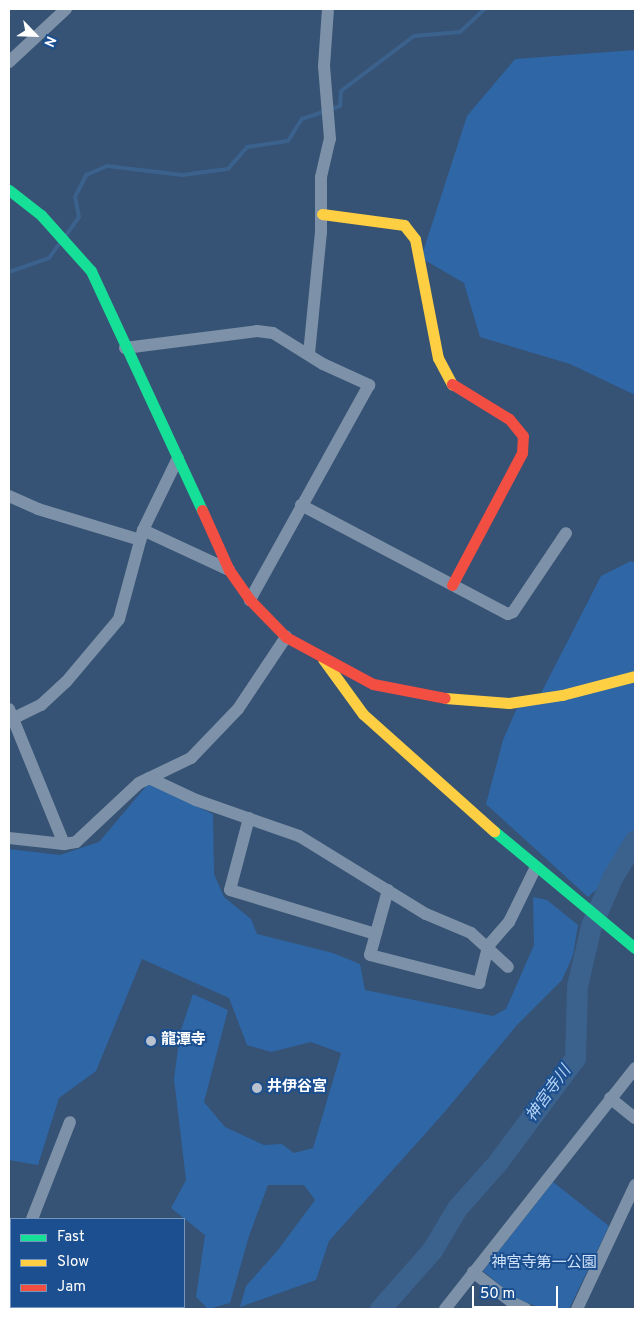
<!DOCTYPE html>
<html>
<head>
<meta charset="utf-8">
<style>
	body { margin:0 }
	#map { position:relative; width:644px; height:1318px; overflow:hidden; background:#365274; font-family:Overpass,"Noto Sans JP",sans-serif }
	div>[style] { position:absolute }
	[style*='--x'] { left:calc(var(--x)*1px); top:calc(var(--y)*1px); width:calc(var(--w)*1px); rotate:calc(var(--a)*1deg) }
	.green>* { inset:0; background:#2f66a5 }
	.stream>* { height:4px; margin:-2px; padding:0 2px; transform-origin:2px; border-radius:2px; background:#3b618d }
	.river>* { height:21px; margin:-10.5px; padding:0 10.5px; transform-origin:10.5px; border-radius:10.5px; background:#3b618d }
	.street>* { height:12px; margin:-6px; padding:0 6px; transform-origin:6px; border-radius:6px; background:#7d92a8 }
	.fast>* { height:11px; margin:-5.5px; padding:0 5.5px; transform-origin:5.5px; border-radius:5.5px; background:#16e098 }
	.slow>* { height:11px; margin:-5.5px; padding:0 5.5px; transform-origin:5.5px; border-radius:5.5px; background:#ffcf43 }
	.jam>* { height:11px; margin:-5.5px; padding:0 5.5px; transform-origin:5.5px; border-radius:5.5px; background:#f24e42 }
	.dots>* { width:14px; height:14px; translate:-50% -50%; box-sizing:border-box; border:2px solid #1b4f8f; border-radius:50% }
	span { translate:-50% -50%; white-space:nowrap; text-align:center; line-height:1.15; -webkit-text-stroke:4px #1b4f8f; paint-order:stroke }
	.poi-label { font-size:15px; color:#fff; font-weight:700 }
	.left { translate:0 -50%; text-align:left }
	.park-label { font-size:15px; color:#cfe3fa }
	.water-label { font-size:16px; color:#b5d3f5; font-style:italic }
	.frame { position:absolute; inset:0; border:10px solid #fff; pointer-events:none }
	.legend { position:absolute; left:10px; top:1218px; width:175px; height:90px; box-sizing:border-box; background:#1b4f8f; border:1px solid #7695bc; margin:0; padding:6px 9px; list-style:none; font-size:15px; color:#fff }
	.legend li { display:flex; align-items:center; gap:10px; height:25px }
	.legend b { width:25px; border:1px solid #7695bc }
	.north { position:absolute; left:10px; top:10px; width:50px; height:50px; -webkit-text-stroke:4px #1b4f8f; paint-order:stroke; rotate:114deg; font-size:14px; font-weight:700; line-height:20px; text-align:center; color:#fff }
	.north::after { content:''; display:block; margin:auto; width:18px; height:22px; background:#fff; clip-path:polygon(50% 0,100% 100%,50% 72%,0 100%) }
	.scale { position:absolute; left:472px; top:1286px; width:86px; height:22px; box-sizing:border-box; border:2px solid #fff; border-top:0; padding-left:6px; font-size:15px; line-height:18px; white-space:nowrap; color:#fff; -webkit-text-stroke:4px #1b4f8f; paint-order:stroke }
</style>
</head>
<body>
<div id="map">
	<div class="green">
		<i style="clip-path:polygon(635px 50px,635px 395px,570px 364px,480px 337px,464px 283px,421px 258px,467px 116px,515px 59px)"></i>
		<i style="clip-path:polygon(631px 561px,635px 563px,635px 834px,625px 846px,616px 872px,588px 897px,486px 804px,503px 740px,517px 708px,536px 703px,601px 576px)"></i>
		<i style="clip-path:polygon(148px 784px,213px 814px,214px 874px,224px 897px,251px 919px,257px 934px,333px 953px,360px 964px,365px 990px,493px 1016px,506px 1009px,534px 945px,533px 897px,547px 900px,578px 925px,573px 955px,562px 980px,517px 1025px,442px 1115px,329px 1241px,316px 1280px,240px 1307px,246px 1286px,278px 1250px,315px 1200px,304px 1185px,268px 1185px,249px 1236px,230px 1303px,208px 1309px,196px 1297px,205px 1235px,171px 1208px,186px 1180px,174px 1079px,180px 1033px,193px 994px,228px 1010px,204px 1102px,225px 1127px,264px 1145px,282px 1144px,294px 1153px,313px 1148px,341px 1053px,311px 1042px,271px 1052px,247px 1045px,229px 998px,142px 959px,96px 1071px,59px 1098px,38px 1165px,9px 1160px,9px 849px,60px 855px,99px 842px)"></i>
		<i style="clip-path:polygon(553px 1182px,609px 1226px,569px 1309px,542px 1309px,516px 1298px,483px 1271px)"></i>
	</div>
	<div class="stream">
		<i style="--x:66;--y:235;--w:22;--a:-54"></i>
		<i style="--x:79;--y:217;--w:20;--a:-101"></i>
		<i style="--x:75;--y:197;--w:25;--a:-63"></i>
		<i style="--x:86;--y:175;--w:23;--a:-23"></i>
		<i style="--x:107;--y:166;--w:76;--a:6.8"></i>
		<i style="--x:182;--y:175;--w:46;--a:-7.4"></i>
		<i style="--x:228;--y:169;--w:29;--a:-49"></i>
		<i style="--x:247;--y:147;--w:41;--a:-8.3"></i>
		<i style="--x:288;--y:141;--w:26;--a:-58"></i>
		<i style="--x:302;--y:119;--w:40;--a:-18.9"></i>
		<i style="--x:340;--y:106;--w:15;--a:-86"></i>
		<i style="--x:341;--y:91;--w:91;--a:-37"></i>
		<i style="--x:414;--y:36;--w:46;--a:-5"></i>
		<i style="--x:460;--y:32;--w:34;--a:-43"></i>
		<i style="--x:9;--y:272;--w:42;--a:-19.3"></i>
		<i style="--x:49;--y:258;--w:19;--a:-54"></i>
	</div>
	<div class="river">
		<i style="--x:380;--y:1309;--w:79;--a:-48.6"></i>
		<i style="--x:432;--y:1250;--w:49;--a:-59.2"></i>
		<i style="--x:457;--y:1208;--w:60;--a:-48.4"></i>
		<i style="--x:497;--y:1163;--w:131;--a:-53.4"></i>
		<i style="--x:575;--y:1058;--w:72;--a:-88.4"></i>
		<i style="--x:577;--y:986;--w:62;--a:-76.9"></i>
		<i style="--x:591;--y:926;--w:55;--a:-66.3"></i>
		<i style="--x:613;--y:876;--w:42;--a:-58.6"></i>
	</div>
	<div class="street">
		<i style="--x:9;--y:62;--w:78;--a:-42.9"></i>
		<i style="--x:125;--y:348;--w:133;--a:-7.3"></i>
		<i style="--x:257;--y:331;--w:16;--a:7"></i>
		<i style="--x:273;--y:333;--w:59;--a:31.8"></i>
		<i style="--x:323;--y:364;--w:51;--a:24.5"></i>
		<i style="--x:369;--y:385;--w:246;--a:119"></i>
		<i style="--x:309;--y:354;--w:123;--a:-84.4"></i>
		<i style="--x:321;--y:232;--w:55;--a:-90"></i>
		<i style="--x:321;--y:177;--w:39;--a:-77"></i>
		<i style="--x:330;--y:139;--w:73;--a:-94.7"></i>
		<i style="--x:324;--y:66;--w:57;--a:-86"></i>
		<i style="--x:9;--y:496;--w:32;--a:24"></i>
		<i style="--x:38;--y:509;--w:107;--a:16.9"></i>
		<i style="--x:301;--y:505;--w:234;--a:27.8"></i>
		<i style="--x:508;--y:614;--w:5;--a:-22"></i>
		<i style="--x:513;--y:612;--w:95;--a:-56.1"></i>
		<i style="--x:143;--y:530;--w:95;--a:24.9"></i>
		<i style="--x:9;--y:709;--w:146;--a:67.8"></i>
		<i style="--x:14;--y:718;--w:30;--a:-26"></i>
		<i style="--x:41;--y:705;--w:34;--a:-43"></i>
		<i style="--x:66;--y:682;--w:82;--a:-49.9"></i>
		<i style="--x:119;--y:619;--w:92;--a:-74.9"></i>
		<i style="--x:143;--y:530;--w:80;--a:-64.1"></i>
		<i style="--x:149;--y:778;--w:52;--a:25.1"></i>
		<i style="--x:196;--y:800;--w:109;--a:19.3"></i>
		<i style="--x:299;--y:836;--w:149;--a:31.6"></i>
		<i style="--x:426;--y:914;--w:49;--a:22.9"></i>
		<i style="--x:471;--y:933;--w:50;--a:42.6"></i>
		<i style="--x:249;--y:818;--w:74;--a:104.8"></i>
		<i style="--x:230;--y:890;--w:152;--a:16.8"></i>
		<i style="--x:9;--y:838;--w:55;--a:6.2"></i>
		<i style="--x:64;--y:844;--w:12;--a:-9"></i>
		<i style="--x:76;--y:842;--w:86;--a:-43.1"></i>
		<i style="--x:139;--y:783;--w:58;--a:-25.7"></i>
		<i style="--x:191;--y:758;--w:68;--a:-46.2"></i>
		<i style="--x:238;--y:709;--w:87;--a:-56.3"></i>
		<i style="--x:388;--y:890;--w:67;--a:105.5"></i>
		<i style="--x:370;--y:955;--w:113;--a:14.4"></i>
		<i style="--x:479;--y:983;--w:38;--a:-76"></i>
		<i style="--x:488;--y:946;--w:32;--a:-49"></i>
		<i style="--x:509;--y:922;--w:61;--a:-63.9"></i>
		<i style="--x:610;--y:1098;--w:32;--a:39"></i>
		<i style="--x:32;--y:1219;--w:104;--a:-68.6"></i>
		<i style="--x:473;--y:1272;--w:51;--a:37.8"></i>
		<i style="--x:513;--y:1303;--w:14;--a:25"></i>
		<i style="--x:445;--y:1309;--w:307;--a:-51.7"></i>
		<i style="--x:577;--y:1309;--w:137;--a:-64.9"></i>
	</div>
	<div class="fast">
		<i style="--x:9;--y:190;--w:41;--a:38"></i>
		<i style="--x:41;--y:215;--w:75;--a:48.2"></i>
		<i style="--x:91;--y:271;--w:264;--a:65.1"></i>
		<i style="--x:494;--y:831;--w:183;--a:39.7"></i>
	</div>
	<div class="slow">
		<i style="--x:322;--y:214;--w:83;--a:7.6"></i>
		<i style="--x:404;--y:225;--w:18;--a:52"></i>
		<i style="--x:415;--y:239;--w:121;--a:79.1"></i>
		<i style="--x:438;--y:358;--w:30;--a:62"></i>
		<i style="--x:323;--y:659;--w:68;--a:54"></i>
		<i style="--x:363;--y:714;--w:176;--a:41.8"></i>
		<i style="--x:445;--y:698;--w:64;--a:4.5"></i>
		<i style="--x:509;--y:703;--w:54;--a:-8.6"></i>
		<i style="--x:562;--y:695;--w:75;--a:-14.6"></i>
	</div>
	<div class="jam">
		<i style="--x:202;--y:510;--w:66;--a:65.8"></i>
		<i style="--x:229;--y:570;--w:37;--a:55"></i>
		<i style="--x:250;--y:600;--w:52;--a:45.8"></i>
		<i style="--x:286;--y:637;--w:99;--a:28.4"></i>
		<i style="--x:373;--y:684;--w:73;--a:11"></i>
		<i style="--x:452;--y:585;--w:149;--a:-62.1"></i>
		<i style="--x:522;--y:453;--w:17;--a:-87"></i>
		<i style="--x:523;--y:436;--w:22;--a:-129"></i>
		<i style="--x:509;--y:419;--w:67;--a:-148.4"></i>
		<i style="--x:9;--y:1231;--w:3;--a:45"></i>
		<i style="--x:117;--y:1307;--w:5;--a:22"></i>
	</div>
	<div class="dots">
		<i style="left:151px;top:1041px;background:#b9c2ce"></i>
		<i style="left:257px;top:1088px;background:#b9c2ce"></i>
	</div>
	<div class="poi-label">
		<span class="left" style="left:161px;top:1041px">龍潭寺</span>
		<span class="left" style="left:267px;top:1088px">井伊谷宮</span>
	</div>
	<div class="park-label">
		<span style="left:544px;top:1264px">神宮寺第一公園</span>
	</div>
	<div class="water-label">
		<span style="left:549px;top:1094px;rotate:-54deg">神宮寺川</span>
	</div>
	<div class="frame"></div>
	<ul class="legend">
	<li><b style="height:6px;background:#16e098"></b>Fast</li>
	<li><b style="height:6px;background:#ffcf43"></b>Slow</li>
	<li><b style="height:6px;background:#f24e42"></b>Jam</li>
	</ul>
	<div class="north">N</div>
	<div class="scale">50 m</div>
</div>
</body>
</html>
